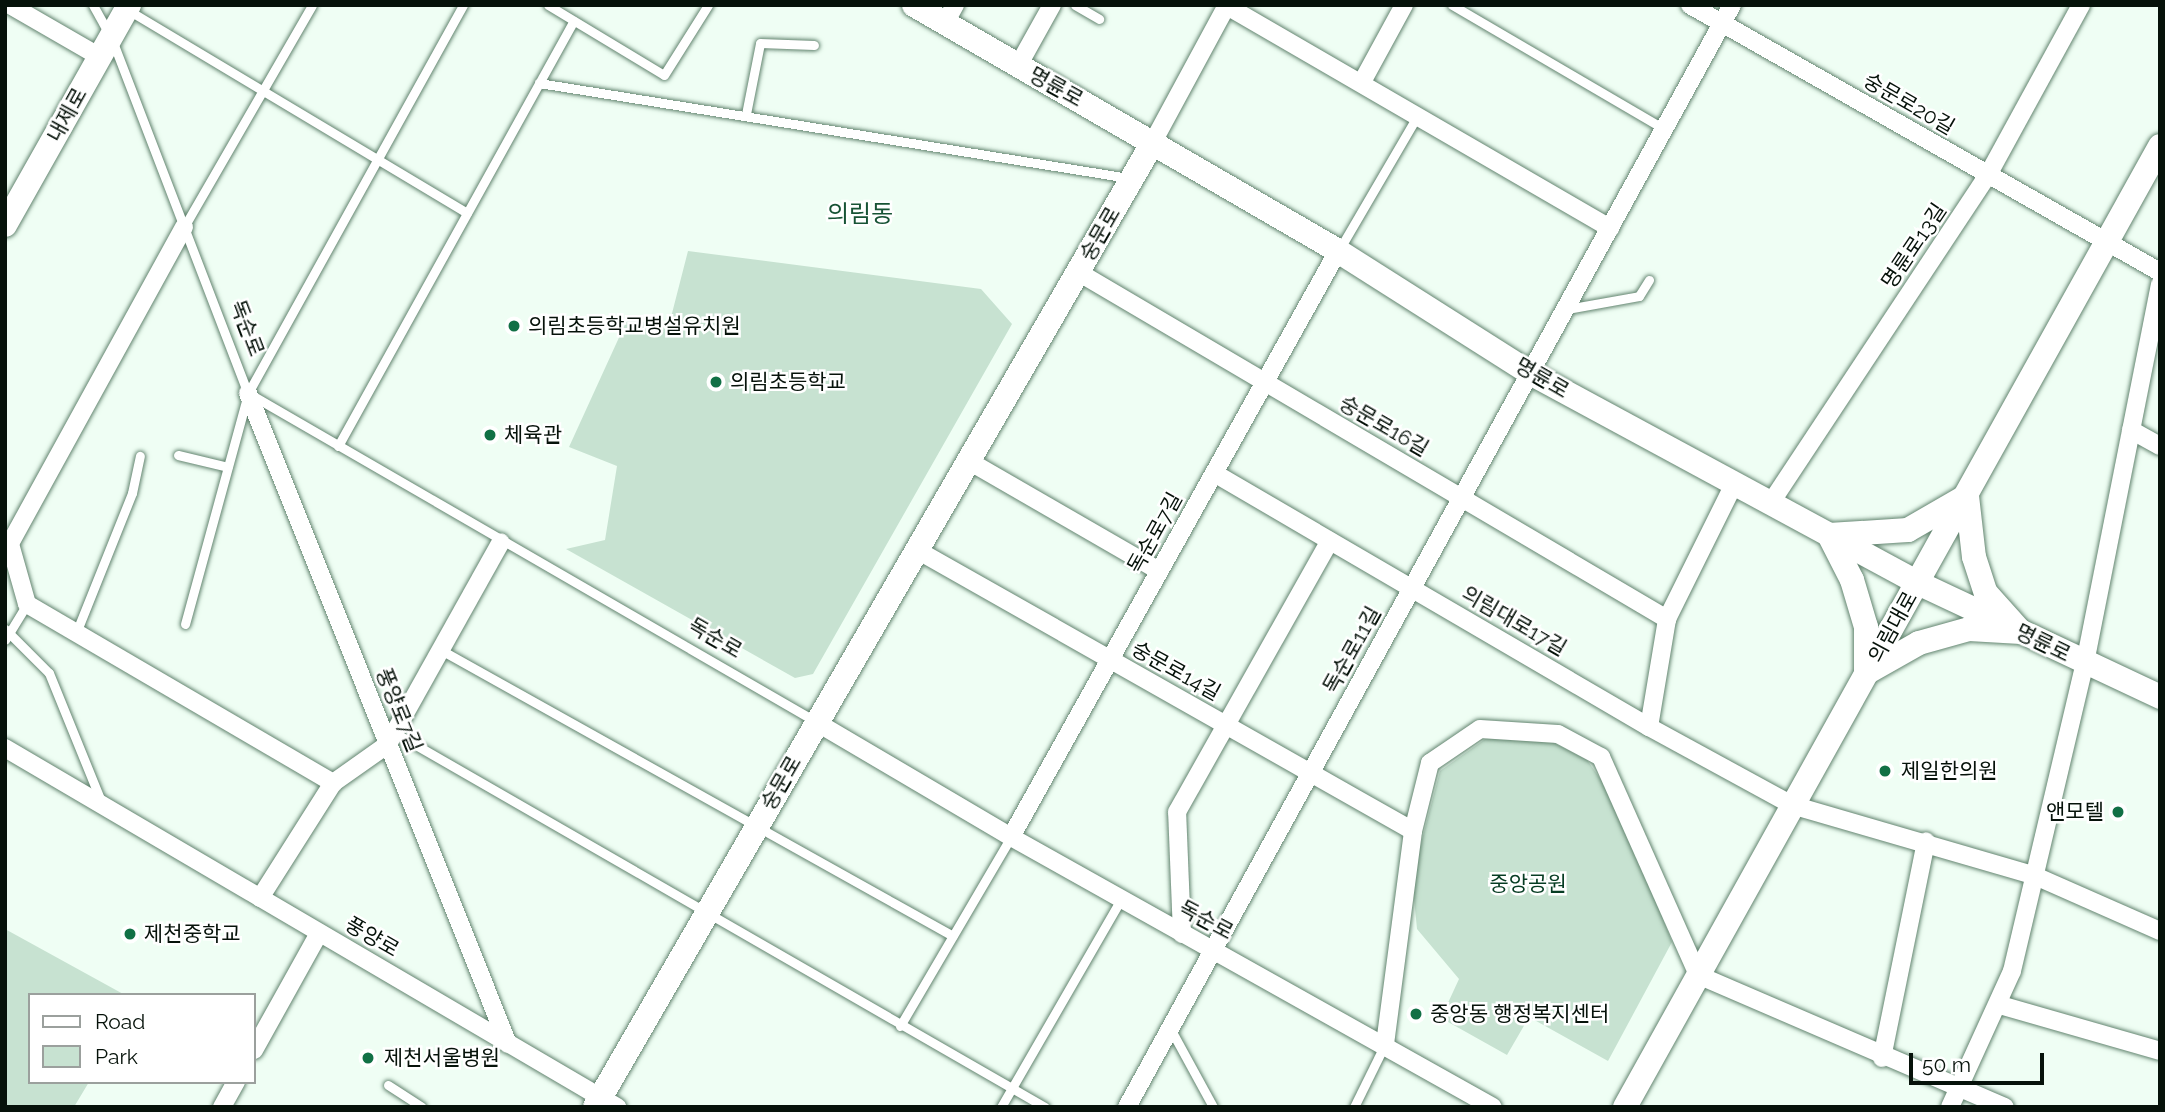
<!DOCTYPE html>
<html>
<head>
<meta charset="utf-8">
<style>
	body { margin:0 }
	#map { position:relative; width:2165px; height:1112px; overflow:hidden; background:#effef4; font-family:Raleway,"Noto Sans KR",sans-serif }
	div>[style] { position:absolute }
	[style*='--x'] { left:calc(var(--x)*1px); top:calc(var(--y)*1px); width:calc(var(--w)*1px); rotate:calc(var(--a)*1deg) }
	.green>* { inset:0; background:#c7e2d1 }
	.roads { filter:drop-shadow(0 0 2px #62846f) drop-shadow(0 0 2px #62846f) }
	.lane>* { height:9px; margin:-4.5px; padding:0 4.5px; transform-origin:4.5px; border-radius:4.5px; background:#fff }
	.street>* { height:18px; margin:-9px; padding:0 9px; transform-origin:9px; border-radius:9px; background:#fff }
	.secondary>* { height:24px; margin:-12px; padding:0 12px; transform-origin:12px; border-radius:12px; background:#fff }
	.dots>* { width:19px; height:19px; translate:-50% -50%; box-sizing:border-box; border:4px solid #fff; border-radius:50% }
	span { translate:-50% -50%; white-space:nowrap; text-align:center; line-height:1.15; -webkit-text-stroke:5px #fff; paint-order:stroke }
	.street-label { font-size:21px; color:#06120a }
	.poi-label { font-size:21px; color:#06120a }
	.left { translate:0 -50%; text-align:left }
	.right { translate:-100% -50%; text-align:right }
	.park-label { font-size:21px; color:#063c23 }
	.quarter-label { font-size:24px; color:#175335 }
	.frame { position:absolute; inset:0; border:7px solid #06120a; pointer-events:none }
	.legend { position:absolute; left:28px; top:993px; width:228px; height:91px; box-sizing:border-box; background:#fff; border:2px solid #9ba09d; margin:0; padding:9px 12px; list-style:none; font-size:21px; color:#06120a }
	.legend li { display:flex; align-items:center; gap:14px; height:35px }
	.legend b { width:35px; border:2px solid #9ba09d }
	.scale { position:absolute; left:1909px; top:1053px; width:135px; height:32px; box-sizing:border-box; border:4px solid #06120a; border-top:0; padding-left:9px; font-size:21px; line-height:24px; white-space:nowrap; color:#06120a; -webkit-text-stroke:5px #fff; paint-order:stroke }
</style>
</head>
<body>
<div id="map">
	<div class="green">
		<i style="clip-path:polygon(688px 251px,981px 289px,1012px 324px,813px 674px,795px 678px,566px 549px,605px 540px,617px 466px,569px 447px,627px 320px,669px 325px)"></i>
		<i style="clip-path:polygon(1491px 735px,1552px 742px,1587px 760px,1618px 804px,1672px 942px,1608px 1061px,1529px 1017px,1507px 1055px,1441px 1018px,1459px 979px,1417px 929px,1412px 878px,1440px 771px)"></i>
		<i style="clip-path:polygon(5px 929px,125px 995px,30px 995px,30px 1082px,89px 1082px,74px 1107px,5px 1107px)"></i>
	</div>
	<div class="roads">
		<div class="lane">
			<i style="--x:93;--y:5;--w:37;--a:61"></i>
			<i style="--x:111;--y:37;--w:381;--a:69"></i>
			<i style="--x:248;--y:393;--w:655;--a:30.05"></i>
			<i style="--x:548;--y:5;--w:135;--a:31.1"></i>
			<i style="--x:664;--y:75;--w:83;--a:-57.8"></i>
			<i style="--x:1075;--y:5;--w:28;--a:30"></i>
			<i style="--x:1452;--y:5;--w:246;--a:30.3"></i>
			<i style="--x:128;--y:10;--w:395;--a:30.9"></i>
			<i style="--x:539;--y:83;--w:598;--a:9.15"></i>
			<i style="--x:746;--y:114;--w:72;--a:-78.8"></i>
			<i style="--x:760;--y:43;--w:54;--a:2.1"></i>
			<i style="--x:184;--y:227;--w:256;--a:-60"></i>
			<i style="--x:1339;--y:250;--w:156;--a:-59.7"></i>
			<i style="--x:1567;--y:309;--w:73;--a:-10.2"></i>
			<i style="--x:1639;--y:296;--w:19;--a:-58"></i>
			<i style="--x:338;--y:446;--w:486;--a:-61"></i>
			<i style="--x:178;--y:455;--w:51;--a:13.5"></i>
			<i style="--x:185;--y:624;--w:239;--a:-74.7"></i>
			<i style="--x:248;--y:393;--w:444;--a:-61"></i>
			<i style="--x:5;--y:629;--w:62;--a:45"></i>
			<i style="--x:49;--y:673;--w:138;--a:67.9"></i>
			<i style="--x:76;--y:633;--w:151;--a:-68.2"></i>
			<i style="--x:132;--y:493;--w:38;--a:-78"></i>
			<i style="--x:5;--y:640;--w:42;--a:-58.6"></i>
			<i style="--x:441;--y:650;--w:586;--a:29.19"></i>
			<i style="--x:395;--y:733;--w:750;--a:29.92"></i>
			<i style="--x:900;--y:1026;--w:219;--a:-59.6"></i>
			<i style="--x:1170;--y:1028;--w:90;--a:61.4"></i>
			<i style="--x:388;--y:1085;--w:40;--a:32.9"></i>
			<i style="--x:1001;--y:1107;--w:240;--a:-60"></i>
			<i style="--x:1354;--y:1107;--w:68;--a:-63.8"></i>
		</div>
		<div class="street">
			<i style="--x:10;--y:5;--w:104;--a:30"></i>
			<i style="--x:1690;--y:5;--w:541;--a:29.6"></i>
			<i style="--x:1227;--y:6;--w:443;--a:30.1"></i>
			<i style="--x:945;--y:23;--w:21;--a:-61"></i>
			<i style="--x:1018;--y:66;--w:70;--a:-60.9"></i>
			<i style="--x:1362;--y:82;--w:88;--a:-61.4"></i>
			<i style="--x:1153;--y:142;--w:156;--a:-61.6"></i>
			<i style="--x:184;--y:227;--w:362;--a:118.8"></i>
			<i style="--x:10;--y:544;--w:62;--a:74.2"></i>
			<i style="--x:27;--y:604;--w:355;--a:30.3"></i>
			<i style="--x:1078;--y:272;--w:684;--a:30.5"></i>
			<i style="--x:248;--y:393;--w:701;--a:68.23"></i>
			<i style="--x:2131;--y:430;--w:33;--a:29"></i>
			<i style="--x:967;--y:460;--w:222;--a:30"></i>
			<i style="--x:1214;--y:473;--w:504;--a:30.28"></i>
			<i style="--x:1649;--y:727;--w:163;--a:28.6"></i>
			<i style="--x:1792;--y:805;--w:251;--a:16.2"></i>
			<i style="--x:2033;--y:875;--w:139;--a:23.8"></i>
			<i style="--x:1770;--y:504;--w:395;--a:-56.5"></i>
			<i style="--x:1988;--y:175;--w:194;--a:-61.3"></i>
			<i style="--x:917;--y:550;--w:570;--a:29.53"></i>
			<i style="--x:816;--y:722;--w:226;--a:30.5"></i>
			<i style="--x:1011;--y:837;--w:552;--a:29.26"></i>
			<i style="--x:1649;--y:727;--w:109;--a:-80.5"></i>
			<i style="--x:1667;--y:619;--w:151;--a:-63.6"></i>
			<i style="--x:5;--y:748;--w:710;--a:30.4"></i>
			<i style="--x:1011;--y:837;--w:671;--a:-60.84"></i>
			<i style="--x:260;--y:898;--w:136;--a:-57.6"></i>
			<i style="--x:333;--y:783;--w:67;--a:-35.3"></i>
			<i style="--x:388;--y:744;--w:231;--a:-60.8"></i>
			<i style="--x:1182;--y:934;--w:122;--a:-92.3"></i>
			<i style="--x:1177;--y:812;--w:311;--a:-60.6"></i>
			<i style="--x:2000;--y:1005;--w:166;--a:16"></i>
			<i style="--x:1385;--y:1044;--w:215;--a:-82.5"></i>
			<i style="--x:1413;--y:831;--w:70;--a:-76"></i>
			<i style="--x:1430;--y:763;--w:60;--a:-34.2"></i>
			<i style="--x:1480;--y:729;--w:78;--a:3.7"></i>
			<i style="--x:1558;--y:734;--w:49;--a:28.1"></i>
			<i style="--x:1601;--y:757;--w:239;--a:66"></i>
			<i style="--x:1698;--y:975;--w:334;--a:23.3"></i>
			<i style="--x:254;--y:1050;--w:134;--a:-60.9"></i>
			<i style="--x:1882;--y:1058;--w:221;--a:-78.5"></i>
			<i style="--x:222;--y:1107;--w:29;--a:-61"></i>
			<i style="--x:1127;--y:1107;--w:1257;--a:-61.23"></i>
			<i style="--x:1950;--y:1107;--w:149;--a:-65.5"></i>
			<i style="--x:2012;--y:971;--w:317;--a:-76.7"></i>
			<i style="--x:2085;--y:663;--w:386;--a:-78.8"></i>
		</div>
		<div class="secondary">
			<i style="--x:914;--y:5;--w:490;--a:30.1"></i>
			<i style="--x:1338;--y:251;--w:227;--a:32.4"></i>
			<i style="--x:1530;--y:373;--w:441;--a:28.4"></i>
			<i style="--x:1918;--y:583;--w:268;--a:25.2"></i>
			<i style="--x:5;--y:225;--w:253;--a:-60.6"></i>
			<i style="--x:1967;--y:496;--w:61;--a:83.5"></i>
			<i style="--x:1974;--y:557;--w:38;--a:72"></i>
			<i style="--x:1986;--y:593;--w:52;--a:48.1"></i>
			<i style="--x:2021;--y:632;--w:52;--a:-176.7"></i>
			<i style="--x:1969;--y:629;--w:52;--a:164.4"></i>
			<i style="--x:1919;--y:643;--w:61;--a:150.5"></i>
			<i style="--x:1866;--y:673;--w:46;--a:-90"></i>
			<i style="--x:1866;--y:627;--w:49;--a:-106.6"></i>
			<i style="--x:1852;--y:580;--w:51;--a:-117.1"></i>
			<i style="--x:1829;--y:535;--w:79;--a:-3.6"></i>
			<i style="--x:1908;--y:530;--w:68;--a:-30"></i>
			<i style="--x:595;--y:1107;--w:1115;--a:-59.96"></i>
			<i style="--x:1625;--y:1107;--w:1100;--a:-60.89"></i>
		</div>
	</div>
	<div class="dots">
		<i style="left:514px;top:326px;background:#117045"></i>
		<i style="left:716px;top:382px;background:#117045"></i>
		<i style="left:490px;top:435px;background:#117045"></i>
		<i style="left:1885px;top:771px;background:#117045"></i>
		<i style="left:2118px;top:812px;background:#117045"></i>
		<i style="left:130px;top:934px;background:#117045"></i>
		<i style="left:1416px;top:1014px;background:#117045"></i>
		<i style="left:368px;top:1058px;background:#117045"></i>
	</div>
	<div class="street-label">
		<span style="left:1056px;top:87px;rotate:29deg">명륜로</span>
		<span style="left:1909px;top:104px;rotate:30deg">숭문로20길</span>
		<span style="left:67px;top:115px;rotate:-61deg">내제로</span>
		<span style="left:1100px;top:234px;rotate:-60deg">숭문로</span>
		<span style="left:1914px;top:246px;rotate:-56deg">명륜로13길</span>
		<span style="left:247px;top:328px;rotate:69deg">독순로</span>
		<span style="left:1542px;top:378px;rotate:30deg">명륜로</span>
		<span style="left:1384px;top:426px;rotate:30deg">숭문로16길</span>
		<span style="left:1155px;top:533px;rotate:-61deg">독순로7길</span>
		<span style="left:1514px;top:621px;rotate:30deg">의림대로17길</span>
		<span style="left:1893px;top:627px;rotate:-61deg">의림대로</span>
		<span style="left:715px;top:638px;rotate:30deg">독순로</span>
		<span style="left:2043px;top:643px;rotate:26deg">명륜로</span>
		<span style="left:1352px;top:650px;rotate:-61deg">독순로11길</span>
		<span style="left:1176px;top:671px;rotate:29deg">숭문로14길</span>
		<span style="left:399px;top:710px;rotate:68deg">풍양로7길</span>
		<span style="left:781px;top:783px;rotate:-60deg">숭문로</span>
		<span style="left:1206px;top:920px;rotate:28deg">독순로</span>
		<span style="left:372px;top:937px;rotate:30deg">풍양로</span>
	</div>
	<div class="poi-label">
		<span class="left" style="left:528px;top:326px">의림초등학교병설유치원</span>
		<span class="left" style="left:730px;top:382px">의림초등학교</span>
		<span class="left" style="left:504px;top:435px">체육관</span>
		<span class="left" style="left:1901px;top:771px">제일한의원</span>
		<span class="right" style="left:2104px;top:812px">앤모텔</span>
		<span class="left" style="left:144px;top:934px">제천중학교</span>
		<span class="left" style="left:1430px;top:1014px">중앙동 행정복지센터</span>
		<span class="left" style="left:384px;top:1058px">제천서울병원</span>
	</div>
	<div class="park-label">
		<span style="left:1528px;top:884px">중앙공원</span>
	</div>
	<div class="quarter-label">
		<span style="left:860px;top:214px">의림동</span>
	</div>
	<div class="frame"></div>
	<ul class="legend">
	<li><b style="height:9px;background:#fff"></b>Road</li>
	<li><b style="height:19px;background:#c7e2d1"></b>Park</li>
	</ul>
	<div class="scale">50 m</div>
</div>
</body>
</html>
